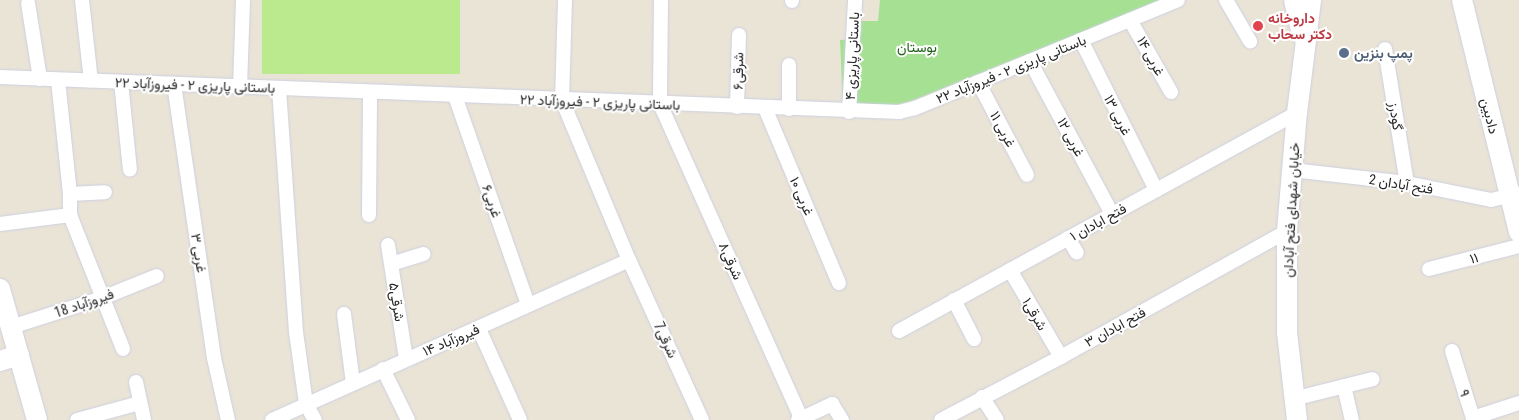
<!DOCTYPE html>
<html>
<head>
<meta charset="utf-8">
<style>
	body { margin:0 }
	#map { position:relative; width:1519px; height:420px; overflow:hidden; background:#eae4d7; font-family:"Roboto Condensed",Vazirmatn,sans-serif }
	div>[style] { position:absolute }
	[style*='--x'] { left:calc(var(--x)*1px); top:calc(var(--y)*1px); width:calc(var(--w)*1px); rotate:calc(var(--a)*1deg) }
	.green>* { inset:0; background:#a6e193 }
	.pitch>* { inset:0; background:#bae98e; transform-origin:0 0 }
	.roads { filter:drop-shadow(0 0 1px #cdcfe0) drop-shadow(0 0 1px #cdcfe0) }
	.street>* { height:14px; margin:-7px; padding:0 7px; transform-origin:7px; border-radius:7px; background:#fff }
	.secondary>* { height:20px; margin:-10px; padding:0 10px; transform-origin:10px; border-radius:10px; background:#fff }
	.dots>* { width:14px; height:14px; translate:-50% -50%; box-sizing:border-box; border:2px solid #fff; border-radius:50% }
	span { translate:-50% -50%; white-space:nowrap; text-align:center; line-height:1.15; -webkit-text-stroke:4px #fff; paint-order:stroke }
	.health-label { font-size:14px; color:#be3a42; font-weight:700 }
	.left { translate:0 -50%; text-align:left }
	.park-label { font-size:14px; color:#216218 }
	.service-label { font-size:14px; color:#4e5e75; font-weight:700 }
	.street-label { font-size:14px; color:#272727 }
</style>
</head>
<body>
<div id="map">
	<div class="green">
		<i style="clip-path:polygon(880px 0,1163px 0,911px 101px,895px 105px,843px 106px,840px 40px,855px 39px,855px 21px,878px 21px)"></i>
	</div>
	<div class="pitch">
		<i style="left:262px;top:0;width:198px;height:74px"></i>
	</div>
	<div class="roads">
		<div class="street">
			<i style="--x:82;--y:0;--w:81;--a:83.7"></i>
			<i style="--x:565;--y:0;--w:100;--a:91.7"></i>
			<i style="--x:562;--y:100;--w:173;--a:67.3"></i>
			<i style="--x:629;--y:260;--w:176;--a:65.5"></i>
			<i style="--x:661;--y:0;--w:104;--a:90.6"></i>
			<i style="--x:660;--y:104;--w:344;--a:65.8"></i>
			<i style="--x:1226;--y:0;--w:48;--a:59.7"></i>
			<i style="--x:792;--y:1;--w:1;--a:-90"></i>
			<i style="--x:28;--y:3;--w:77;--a:81"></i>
			<i style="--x:1130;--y:20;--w:83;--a:60.3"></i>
			<i style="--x:1081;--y:40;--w:168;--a:63.4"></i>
			<i style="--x:1385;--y:49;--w:136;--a:80.7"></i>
			<i style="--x:1030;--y:61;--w:174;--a:61.8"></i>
			<i style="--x:0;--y:77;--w:900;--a:2.23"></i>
			<i style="--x:899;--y:112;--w:16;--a:-14"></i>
			<i style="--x:915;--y:108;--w:284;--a:-22.3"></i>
			<i style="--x:58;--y:80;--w:115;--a:84"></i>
			<i style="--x:70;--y:194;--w:21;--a:90"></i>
			<i style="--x:70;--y:215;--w:144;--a:68.4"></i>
			<i style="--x:121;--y:82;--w:88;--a:84.2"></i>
			<i style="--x:978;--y:82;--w:105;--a:62.2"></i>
			<i style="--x:174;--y:84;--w:277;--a:81.7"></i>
			<i style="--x:214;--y:358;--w:64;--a:77.3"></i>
			<i style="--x:240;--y:87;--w:87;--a:-88"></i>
			<i style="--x:279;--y:89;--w:244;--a:86"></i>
			<i style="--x:296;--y:332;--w:73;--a:82.1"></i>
			<i style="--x:306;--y:404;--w:18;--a:61"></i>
			<i style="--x:455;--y:96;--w:221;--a:70.7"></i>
			<i style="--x:737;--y:107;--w:72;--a:-88.4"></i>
			<i style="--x:765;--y:108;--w:190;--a:67.1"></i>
			<i style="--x:789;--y:109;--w:44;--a:-90"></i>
			<i style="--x:849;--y:112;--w:112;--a:-86.9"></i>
			<i style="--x:1292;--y:170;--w:116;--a:6.4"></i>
			<i style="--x:1407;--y:183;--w:86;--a:11.4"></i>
			<i style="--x:1491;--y:200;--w:28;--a:-13"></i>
			<i style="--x:70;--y:194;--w:35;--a:-3"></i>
			<i style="--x:369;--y:215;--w:123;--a:-89.5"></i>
			<i style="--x:0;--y:224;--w:71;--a:-7.3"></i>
			<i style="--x:1068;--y:238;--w:17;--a:59"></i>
			<i style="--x:388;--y:245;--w:115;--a:81"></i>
			<i style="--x:391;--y:264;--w:34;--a:-17"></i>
			<i style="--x:1429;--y:269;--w:93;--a:-14.3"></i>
			<i style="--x:1010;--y:270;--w:101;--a:59.6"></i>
			<i style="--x:954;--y:300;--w:44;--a:62.9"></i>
			<i style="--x:344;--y:314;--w:70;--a:82.6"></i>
			<i style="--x:11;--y:327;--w:96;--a:-17.7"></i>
			<i style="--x:102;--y:298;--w:59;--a:-21.8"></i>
			<i style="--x:479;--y:329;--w:100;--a:65.7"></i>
			<i style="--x:899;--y:331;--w:454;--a:-28.7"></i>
			<i style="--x:1452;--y:351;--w:70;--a:72.6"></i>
			<i style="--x:1473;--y:418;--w:48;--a:-18.1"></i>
			<i style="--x:383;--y:369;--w:57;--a:63.9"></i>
			<i style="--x:136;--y:382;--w:39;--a:78"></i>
			<i style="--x:1344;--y:386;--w:35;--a:77"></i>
			<i style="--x:982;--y:397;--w:27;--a:57"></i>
			<i style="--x:1293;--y:399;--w:82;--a:-14"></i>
			<i style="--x:77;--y:420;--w:65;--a:-15.1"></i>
			<i style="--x:272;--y:420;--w:391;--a:-24.1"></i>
			<i style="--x:798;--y:420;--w:38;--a:-25"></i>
			<i style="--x:832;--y:404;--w:19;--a:58"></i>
			<i style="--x:941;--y:420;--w:136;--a:-27.7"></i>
			<i style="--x:1061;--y:357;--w:259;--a:-29.1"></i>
		</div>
		<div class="secondary">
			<i style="--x:1294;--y:0;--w:36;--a:77"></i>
			<i style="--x:1462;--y:0;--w:239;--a:76.2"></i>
			<i style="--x:0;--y:289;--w:136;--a:74.2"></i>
			<i style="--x:0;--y:361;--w:20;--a:-18"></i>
			<i style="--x:1297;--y:420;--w:89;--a:-96.5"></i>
			<i style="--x:1287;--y:332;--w:101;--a:-90"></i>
			<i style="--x:1287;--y:231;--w:118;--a:-85.2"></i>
			<i style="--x:1297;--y:113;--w:114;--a:-82.9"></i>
		</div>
	</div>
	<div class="dots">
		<i style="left:1258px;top:26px;background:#e0444e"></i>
		<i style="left:1344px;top:53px;background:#5c6f8a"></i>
	</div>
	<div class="health-label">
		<span class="left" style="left:1268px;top:26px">داروخانه<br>دکتر سحاب</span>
	</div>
	<div class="park-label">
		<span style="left:917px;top:47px">بوستان</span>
	</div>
	<div class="service-label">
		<span class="left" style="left:1354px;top:53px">پمپ بنزین</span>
	</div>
	<div class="street-label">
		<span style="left:852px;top:56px;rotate:-87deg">باستانی پاریزی ۴</span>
		<span style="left:1151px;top:56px;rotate:61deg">غربی ۱۴</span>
		<span style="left:1011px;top:69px;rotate:-22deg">باستانی پاریزی ۲ - فیروزآباد ۲۲</span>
		<span style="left:738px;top:71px;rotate:-89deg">شرقی۶</span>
		<span style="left:195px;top:85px;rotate:2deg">باستانی پاریزی ۲ - فیروزآباد ۲۲</span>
		<span style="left:600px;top:102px;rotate:2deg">باستانی پاریزی ۲ - فیروزآباد ۲۲</span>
		<span style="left:1118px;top:115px;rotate:63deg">غربی ۱۳</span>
		<span style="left:1396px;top:116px;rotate:81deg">گودرز</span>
		<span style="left:1490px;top:116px;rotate:76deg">دادبین</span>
		<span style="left:1003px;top:129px;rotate:62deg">غربی ۱۱</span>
		<span style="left:1071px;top:137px;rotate:62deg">غربی ۱۲</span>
		<span style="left:1401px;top:184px;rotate:9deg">فتح آبادان 2</span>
		<span style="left:802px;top:196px;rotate:67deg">غربی ۱۰</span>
		<span style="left:492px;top:201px;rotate:71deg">غربی۶</span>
		<span style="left:1291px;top:210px;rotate:-87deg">خیابان شهدای فتح آبادان</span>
		<span style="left:1098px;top:222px;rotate:-29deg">فتح ابادان ۱</span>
		<span style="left:199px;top:253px;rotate:81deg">غربی ۳</span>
		<span style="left:1474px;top:258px;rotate:-15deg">۱۱</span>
		<span style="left:731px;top:261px;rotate:66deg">شرقی۸</span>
		<span style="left:397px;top:302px;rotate:81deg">شرقی۵</span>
		<span style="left:84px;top:303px;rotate:-19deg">فیروزآباد 18</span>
		<span style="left:1035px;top:314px;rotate:60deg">شرقی۱</span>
		<span style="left:1115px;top:327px;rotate:-29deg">فتح ابادان ۳</span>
		<span style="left:451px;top:340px;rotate:-23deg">فیروزآباد ۱۴</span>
		<span style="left:666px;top:340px;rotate:65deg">شرقی7</span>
		<span style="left:1465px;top:393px;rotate:73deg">۹</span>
	</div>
</div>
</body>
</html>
